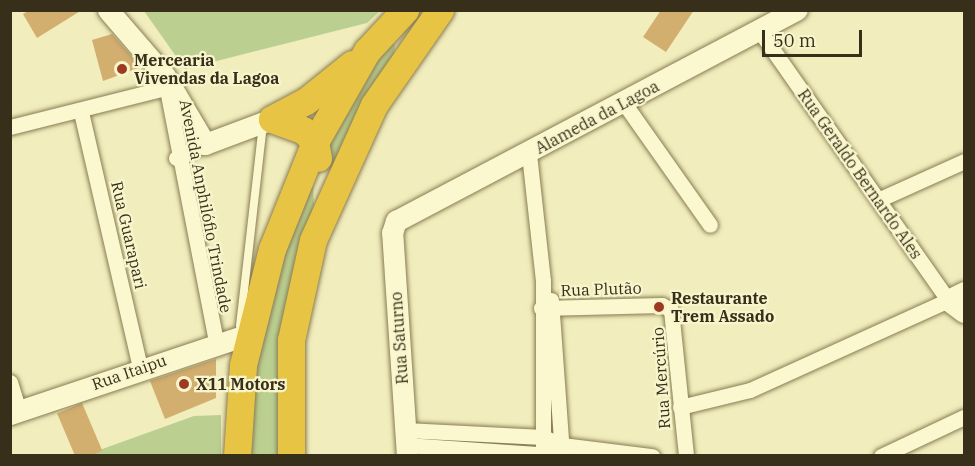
<!DOCTYPE html>
<html>
<head>
<meta charset="utf-8">
<style>
	body { margin:0 }
	#map { position:relative; width:975px; height:466px; overflow:hidden; background:#f1edbc; font-family:"IBM Plex Serif",serif }
	div>[style] { position:absolute }
	[style*='--x'] { left:calc(var(--x)*1px); top:calc(var(--y)*1px); width:calc(var(--w)*1px); rotate:calc(var(--a)*1deg) }
	.green>* { inset:0; background:#bacf90 }
	.building>* { inset:0; background:#d2ae6f; transform-origin:0 0 }
	.roads { filter:drop-shadow(0 0 2px #897c54) drop-shadow(0 0 2px #897c54) }
	.lane>* { height:8px; margin:-4px; padding:0 4px; transform-origin:4px; border-radius:4px; background:#fbf8d0 }
	.street>* { height:15px; margin:-7.5px; padding:0 7.5px; transform-origin:7.5px; border-radius:7.5px; background:#fbf8d0 }
	.secondary>* { height:21px; margin:-10.5px; padding:0 10.5px; transform-origin:10.5px; border-radius:10.5px; background:#fbf8d0 }
	.highway>* { height:27px; margin:-13.5px; padding:0 13.5px; transform-origin:13.5px; border-radius:13.5px; background:#e8c445 }
	.dots>* { width:16px; height:16px; translate:-50% -50%; box-sizing:border-box; border:3px solid #f8f5cc; border-radius:50% }
	span { translate:-50% -50%; white-space:nowrap; text-align:center; line-height:1.15; -webkit-text-stroke:4.5px #f8f5cc; paint-order:stroke }
	.poi-label { font-size:16px; color:#372f1a; font-weight:700 }
	.left { translate:0 -50%; text-align:left }
	.street-label { font-size:16px; color:#372f1a }
	.frame { position:absolute; inset:0; border:12px solid #372f1a; pointer-events:none }
	.scale { position:absolute; left:762px; top:30px; width:100px; height:27px; box-sizing:border-box; border:3px solid #372f1a; border-top:0; padding-left:8px; font-size:18px; line-height:21px; white-space:nowrap; color:#372f1a; -webkit-text-stroke:4px #f8f5cc; paint-order:stroke }
</style>
</head>
<body>
<div id="map">
	<div class="green">
		<i style="clip-path:polygon(144px 11px,380px 11px,367px 23px,185px 69px)"></i>
		<i style="clip-path:polygon(395px 44px,394px 54px,331px 166px,322px 144px,382px 48px)"></i>
		<i style="clip-path:polygon(312px 161px,314px 205px,285px 315px,281px 455px,245px 456px,246px 380px)"></i>
		<i style="clip-path:polygon(221px 415px,221px 455px,83px 456px,194px 416px)"></i>
	</div>
	<div class="building">
		<i style="clip-path:polygon(30px 10px,82px 10px,37px 38px,23px 14px)"></i>
		<i style="clip-path:polygon(661px 10px,694px 10px,666px 52px,643px 37px)"></i>
		<i style="clip-path:polygon(112px 34px,141px 67px,103px 81px,92px 40px)"></i>
		<i style="clip-path:polygon(216px 359px,216px 398px,165px 419px,150px 381px)"></i>
		<i style="left:82px;top:403px;width:52px;height:27px;rotate:67deg"></i>
	</div>
	<div class="roads">
		<div class="lane">
			<i style="--x:240;--y:326;--w:203;--a:-83.5"></i>
		</div>
		<div class="street">
			<i style="--x:165;--y:79;--w:268;--a:79"></i>
			<i style="--x:624;--y:103;--w:149;--a:54.8"></i>
			<i style="--x:81;--y:112;--w:262;--a:77"></i>
			<i style="--x:10;--y:127;--w:160;--a:-14.1"></i>
			<i style="--x:529;--y:154;--w:128;--a:83.7"></i>
			<i style="--x:543;--y:281;--w:175;--a:90"></i>
			<i style="--x:176;--y:158;--w:32;--a:-26"></i>
			<i style="--x:880;--y:199;--w:92;--a:-24.3"></i>
			<i style="--x:551;--y:300;--w:152;--a:85.9"></i>
			<i style="--x:541;--y:308;--w:121;--a:-1.4"></i>
			<i style="--x:662;--y:305;--w:10;--a:29"></i>
			<i style="--x:671;--y:310;--w:147;--a:84.1"></i>
			<i style="--x:10;--y:382;--w:30;--a:73"></i>
			<i style="--x:680;--y:407;--w:72;--a:-13.7"></i>
			<i style="--x:750;--y:390;--w:217;--a:-24.4"></i>
			<i style="--x:948;--y:300;--w:327;--a:-125"></i>
			<i style="--x:405;--y:430;--w:138;--a:2.9"></i>
			<i style="--x:543;--y:437;--w:21;--a:23"></i>
			<i style="--x:562;--y:445;--w:91;--a:7"></i>
			<i style="--x:406;--y:445;--w:146;--a:3.9"></i>
			<i style="--x:881;--y:456;--w:92;--a:-25.2"></i>
		</div>
		<div class="secondary">
			<i style="--x:108;--y:10;--w:87;--a:49.2"></i>
			<i style="--x:165;--y:76;--w:79;--a:59.5"></i>
			<i style="--x:205;--y:144;--w:72;--a:-20.5"></i>
			<i style="--x:964;--y:292;--w:18;--a:153"></i>
			<i style="--x:948;--y:300;--w:20;--a:37"></i>
			<i style="--x:10;--y:414;--w:252;--a:-18.5"></i>
			<i style="--x:407;--y:456;--w:224;--a:-93.8"></i>
			<i style="--x:392;--y:233;--w:13;--a:-72"></i>
			<i style="--x:396;--y:221;--w:453;--a:-27.8"></i>
		</div>
		<div class="highway">
			<i style="--x:272;--y:119;--w:33;--a:20"></i>
			<i style="--x:303;--y:130;--w:17;--a:45"></i>
			<i style="--x:315;--y:142;--w:16;--a:79"></i>
			<i style="--x:272;--y:119;--w:38;--a:-28"></i>
			<i style="--x:306;--y:101;--w:59;--a:-38.8"></i>
			<i style="--x:237;--y:456;--w:91;--a:-86.2"></i>
			<i style="--x:243;--y:365;--w:120;--a:-76"></i>
			<i style="--x:272;--y:249;--w:115;--a:-68.1"></i>
			<i style="--x:315;--y:142;--w:105;--a:-60.3"></i>
			<i style="--x:367;--y:51;--w:56;--a:-47.2"></i>
			<i style="--x:291;--y:456;--w:116;--a:-90"></i>
			<i style="--x:291;--y:340;--w:102;--a:-77.6"></i>
			<i style="--x:313;--y:240;--w:148;--a:-65.7"></i>
			<i style="--x:374;--y:105;--w:116;--a:-55.2"></i>
		</div>
	</div>
	<div class="dots">
		<i style="left:122px;top:69px;background:#9c3b21"></i>
		<i style="left:659px;top:307px;background:#9c3b21"></i>
		<i style="left:184px;top:384px;background:#9c3b21"></i>
	</div>
	<div class="poi-label">
		<span class="left" style="left:134px;top:69px">Mercearia<br>Vivendas da Lagoa</span>
		<span class="left" style="left:671px;top:307px">Restaurante<br>Trem Assado</span>
		<span class="left" style="left:196px;top:384px">X11 Motors</span>
	</div>
	<div class="street-label">
		<span style="left:597px;top:117px;rotate:-28deg">Alameda da Lagoa</span>
		<span style="left:860px;top:174px;rotate:55deg">Rua Geraldo Bernardo Ales</span>
		<span style="left:206px;top:206px;rotate:79deg">Avenida Anphilófio Trindade</span>
		<span style="left:129px;top:235px;rotate:77deg">Rua Guarapari</span>
		<span style="left:601px;top:289px;rotate:-2deg">Rua Plutão</span>
		<span style="left:399px;top:338px;rotate:-94deg">Rua Saturno</span>
		<span style="left:129px;top:372px;rotate:-19deg">Rua Itaipu</span>
		<span style="left:661px;top:378px;rotate:-94deg">Rua Mercúrio</span>
	</div>
	<div class="frame"></div>
	<div class="scale">50 m</div>
</div>
</body>
</html>
